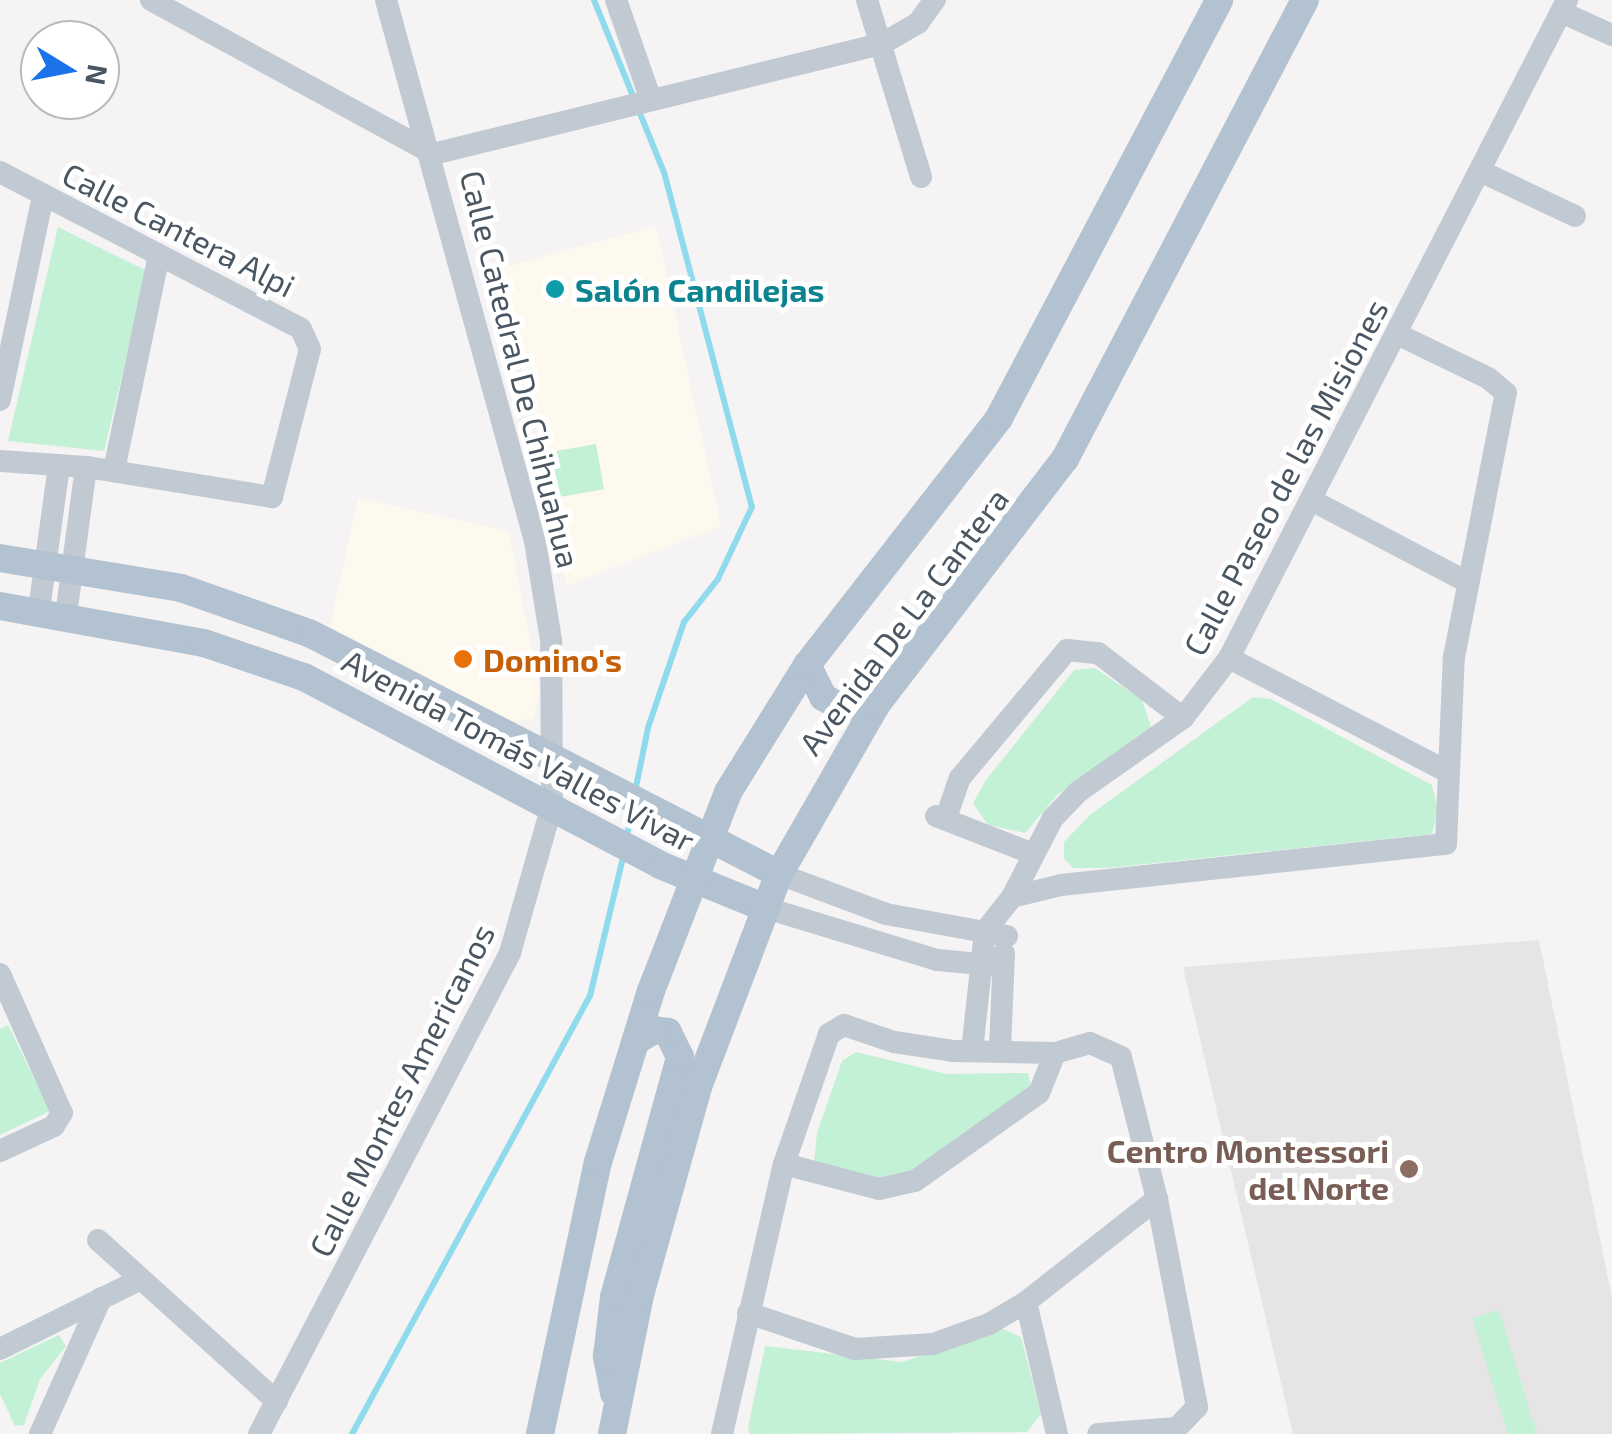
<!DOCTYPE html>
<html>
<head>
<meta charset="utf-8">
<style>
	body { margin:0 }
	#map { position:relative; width:1612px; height:1434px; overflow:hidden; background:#f5f3f3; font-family:"Exo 2",sans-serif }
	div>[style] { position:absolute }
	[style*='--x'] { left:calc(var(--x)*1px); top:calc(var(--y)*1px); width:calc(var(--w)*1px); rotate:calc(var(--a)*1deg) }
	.commercial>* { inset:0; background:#fdf9ef }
	.education>* { inset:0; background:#e6e4e5 }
	.green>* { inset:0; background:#c3f1d5; transform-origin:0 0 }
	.stream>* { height:6px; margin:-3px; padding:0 3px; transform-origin:3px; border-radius:3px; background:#90daee }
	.minor>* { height:22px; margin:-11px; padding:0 11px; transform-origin:11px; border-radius:11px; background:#c1cad2 }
	.major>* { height:28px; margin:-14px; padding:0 14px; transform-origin:14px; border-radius:14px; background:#b3c2d1 }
	.dots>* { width:28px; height:28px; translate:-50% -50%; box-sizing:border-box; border:5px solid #fff; border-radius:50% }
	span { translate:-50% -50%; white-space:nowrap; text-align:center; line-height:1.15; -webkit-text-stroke:10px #fff; paint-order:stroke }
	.street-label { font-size:32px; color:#4a5661 }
	.culture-label { font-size:32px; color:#0d838f; font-weight:700 }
	.left { translate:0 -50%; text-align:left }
	.food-label { font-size:32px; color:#c56008; font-weight:700 }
	.education-label { font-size:32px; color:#785e54; font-weight:700 }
	.right { translate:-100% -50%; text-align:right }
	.north { position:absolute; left:20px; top:20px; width:100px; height:100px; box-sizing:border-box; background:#fff; border:2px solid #b7bbc0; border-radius:50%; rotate:100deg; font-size:28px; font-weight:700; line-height:40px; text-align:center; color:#4a5661 }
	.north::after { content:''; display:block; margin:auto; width:35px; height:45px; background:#1a73e8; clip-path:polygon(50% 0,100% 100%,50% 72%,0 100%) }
</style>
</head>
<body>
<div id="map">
	<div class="commercial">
		<i style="clip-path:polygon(656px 226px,721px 526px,566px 586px,535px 418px,496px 269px)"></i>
		<i style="clip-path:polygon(358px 498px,509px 531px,540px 694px,533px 719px,511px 722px,330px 626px)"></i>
	</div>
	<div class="education">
		<i style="clip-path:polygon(1539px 940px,1612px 1298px,1612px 1434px,1293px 1434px,1183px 967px)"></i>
	</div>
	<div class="green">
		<i style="clip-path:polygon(58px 227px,147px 271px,104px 451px,8px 441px)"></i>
		<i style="left:596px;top:444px;width:46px;height:55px;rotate:80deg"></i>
		<i style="clip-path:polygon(1095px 668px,1142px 700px,1151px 727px,1057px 795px,1025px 833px,988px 825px,973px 803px,986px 780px,1074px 670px)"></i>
		<i style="clip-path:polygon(1253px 697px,1271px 699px,1432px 785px,1438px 810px,1432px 834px,1108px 868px,1073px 868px,1064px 859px,1064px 842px,1091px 814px)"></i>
		<i style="clip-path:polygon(8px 1025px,50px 1111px,0 1135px,0 1029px)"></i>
		<i style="clip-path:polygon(856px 1052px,947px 1074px,1028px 1073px,1031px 1086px,889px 1187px,814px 1162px,817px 1133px,842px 1061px)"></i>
		<i style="left:1499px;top:1310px;width:129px;height:28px;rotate:73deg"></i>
		<i style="clip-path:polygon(1003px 1329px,1021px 1337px,1041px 1414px,1027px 1432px,750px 1434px,748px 1428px,765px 1346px,902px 1362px)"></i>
		<i style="clip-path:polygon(59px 1335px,66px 1346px,40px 1379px,24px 1425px,15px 1426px,0 1394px,0 1363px)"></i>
	</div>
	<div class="stream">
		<i style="--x:594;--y:0;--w:186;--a:67.9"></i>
		<i style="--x:664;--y:172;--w:346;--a:75.3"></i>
		<i style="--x:752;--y:507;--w:80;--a:115.3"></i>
		<i style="--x:718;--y:579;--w:55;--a:128.3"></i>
		<i style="--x:684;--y:622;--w:112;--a:108.8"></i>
		<i style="--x:648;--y:728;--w:65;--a:101.5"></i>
		<i style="--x:626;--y:841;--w:33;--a:-79"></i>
		<i style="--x:352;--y:1434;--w:498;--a:-61.5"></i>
		<i style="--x:590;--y:996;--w:147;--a:-76.6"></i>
	</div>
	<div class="minor">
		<i style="--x:151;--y:0;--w:321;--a:28.6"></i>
		<i style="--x:433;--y:154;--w:462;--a:-13.8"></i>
		<i style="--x:882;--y:44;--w:42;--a:-30.3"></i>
		<i style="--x:918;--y:23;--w:29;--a:-54"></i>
		<i style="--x:616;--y:0;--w:106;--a:70.7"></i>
		<i style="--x:867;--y:0;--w:185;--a:73"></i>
		<i style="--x:1561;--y:12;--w:56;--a:24.3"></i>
		<i style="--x:1480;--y:171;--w:105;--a:25.3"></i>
		<i style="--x:0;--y:172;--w:339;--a:27.5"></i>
		<i style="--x:301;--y:329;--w:22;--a:66"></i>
		<i style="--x:310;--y:349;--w:153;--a:104.4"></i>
		<i style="--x:272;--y:497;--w:188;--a:-170.8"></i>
		<i style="--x:86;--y:467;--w:86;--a:-176"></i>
		<i style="--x:0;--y:400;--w:208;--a:-78.1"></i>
		<i style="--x:114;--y:470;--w:220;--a:-78.2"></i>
		<i style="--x:1313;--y:501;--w:174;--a:27.7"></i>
		<i style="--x:39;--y:610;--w:146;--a:-82.1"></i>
		<i style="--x:66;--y:615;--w:149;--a:-82.3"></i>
		<i style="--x:1229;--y:658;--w:245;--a:27.5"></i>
		<i style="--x:947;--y:815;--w:39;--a:-71"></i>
		<i style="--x:960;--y:778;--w:167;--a:-50.1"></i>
		<i style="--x:1067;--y:650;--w:31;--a:6"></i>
		<i style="--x:1098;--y:653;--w:107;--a:37.4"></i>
		<i style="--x:936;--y:816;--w:102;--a:21.3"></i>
		<i style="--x:779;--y:874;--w:114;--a:20.5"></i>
		<i style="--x:886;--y:914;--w:123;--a:10.3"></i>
		<i style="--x:1012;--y:897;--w:50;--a:-13.8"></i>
		<i style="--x:1061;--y:885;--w:387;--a:-6.1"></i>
		<i style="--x:1446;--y:844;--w:187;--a:-87.6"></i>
		<i style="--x:1454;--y:657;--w:269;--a:-78.9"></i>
		<i style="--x:1506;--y:393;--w:23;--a:-140"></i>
		<i style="--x:1488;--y:378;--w:99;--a:-154.2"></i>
		<i style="--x:763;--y:907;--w:182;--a:16.9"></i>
		<i style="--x:937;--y:960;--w:65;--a:5.3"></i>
		<i style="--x:0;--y:974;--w:152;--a:66"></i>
		<i style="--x:62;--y:1113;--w:15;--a:122"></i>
		<i style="--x:54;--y:1126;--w:60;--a:155.2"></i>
		<i style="--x:1000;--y:1049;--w:96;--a:-87.6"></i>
		<i style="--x:972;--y:1051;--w:121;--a:-83.8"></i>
		<i style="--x:985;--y:931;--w:43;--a:-51.5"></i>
		<i style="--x:1012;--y:897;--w:89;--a:-62.6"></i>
		<i style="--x:1053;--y:818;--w:36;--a:-46"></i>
		<i style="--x:1078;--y:792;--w:128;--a:-35.2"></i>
		<i style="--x:1183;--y:718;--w:76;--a:-52.5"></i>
		<i style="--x:1229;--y:658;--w:740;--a:-62.81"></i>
		<i style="--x:784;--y:1164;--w:98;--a:14.7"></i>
		<i style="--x:879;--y:1189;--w:37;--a:-13"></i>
		<i style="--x:915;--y:1181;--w:152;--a:-35.4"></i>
		<i style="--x:1039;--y:1093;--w:43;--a:-68.2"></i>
		<i style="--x:98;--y:1240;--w:241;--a:42.1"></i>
		<i style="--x:1026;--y:1302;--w:136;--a:76.8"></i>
		<i style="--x:748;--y:1313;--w:113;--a:18.6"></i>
		<i style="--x:855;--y:1349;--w:78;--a:-3.7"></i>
		<i style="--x:933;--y:1344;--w:59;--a:-19.7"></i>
		<i style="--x:989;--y:1324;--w:43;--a:-30.7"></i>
		<i style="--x:1026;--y:1302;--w:167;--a:-38.2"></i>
		<i style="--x:0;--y:1349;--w:157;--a:-26.4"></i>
		<i style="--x:40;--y:1434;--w:149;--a:-65.8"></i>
		<i style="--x:259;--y:1434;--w:543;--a:-62.44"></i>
		<i style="--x:510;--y:953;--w:153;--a:-74.1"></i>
		<i style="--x:552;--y:806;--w:166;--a:-90.3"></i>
		<i style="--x:551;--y:640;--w:100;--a:-99.2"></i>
		<i style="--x:535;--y:541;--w:561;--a:-105.4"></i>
		<i style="--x:722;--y:1434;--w:277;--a:-77.1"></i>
		<i style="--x:784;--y:1164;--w:138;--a:-70.9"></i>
		<i style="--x:829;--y:1034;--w:17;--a:-31"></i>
		<i style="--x:844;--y:1025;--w:53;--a:18.8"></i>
		<i style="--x:894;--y:1042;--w:61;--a:8.5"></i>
		<i style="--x:954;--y:1051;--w:101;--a:1.1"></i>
		<i style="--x:1055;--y:1053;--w:36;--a:-16"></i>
		<i style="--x:1090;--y:1043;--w:34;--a:24"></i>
		<i style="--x:1121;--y:1057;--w:146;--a:75.8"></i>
		<i style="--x:1157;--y:1199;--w:212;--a:79.1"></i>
		<i style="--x:1197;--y:1407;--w:29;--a:134"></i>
		<i style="--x:1177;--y:1428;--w:79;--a:175.7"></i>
	</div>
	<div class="major">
		<i style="--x:0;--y:558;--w:183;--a:9.4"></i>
		<i style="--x:181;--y:588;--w:136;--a:19.4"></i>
		<i style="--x:309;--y:633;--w:528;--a:27.15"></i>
		<i style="--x:0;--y:606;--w:207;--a:10.3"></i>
		<i style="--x:204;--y:643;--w:106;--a:18.8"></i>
		<i style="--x:304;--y:677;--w:403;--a:27.8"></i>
		<i style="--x:660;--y:865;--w:111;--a:22.2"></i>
		<i style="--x:807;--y:665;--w:36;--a:63"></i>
		<i style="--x:823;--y:697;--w:20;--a:30"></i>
		<i style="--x:840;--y:707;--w:36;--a:-3"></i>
		<i style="--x:614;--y:1393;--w:38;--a:-101"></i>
		<i style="--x:607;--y:1356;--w:59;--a:-83.2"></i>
		<i style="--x:614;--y:1297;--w:249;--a:-74.6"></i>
		<i style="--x:680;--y:1057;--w:28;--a:-116"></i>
		<i style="--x:668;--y:1032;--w:14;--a:-172"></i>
		<i style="--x:654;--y:1030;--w:21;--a:149"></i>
		<i style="--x:540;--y:1434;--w:278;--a:-78"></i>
		<i style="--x:598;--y:1162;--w:179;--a:-72.8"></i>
		<i style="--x:651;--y:991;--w:213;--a:-68.8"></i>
		<i style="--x:728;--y:792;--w:150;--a:-58.1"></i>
		<i style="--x:807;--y:665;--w:313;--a:-52.1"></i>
		<i style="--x:999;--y:418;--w:472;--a:-62.2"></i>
		<i style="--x:612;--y:1434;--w:142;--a:-78.6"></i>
		<i style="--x:640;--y:1295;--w:216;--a:-74.4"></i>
		<i style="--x:698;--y:1087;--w:228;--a:-69.2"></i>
		<i style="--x:779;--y:874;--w:195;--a:-60.1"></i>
		<i style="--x:876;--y:705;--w:310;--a:-52.5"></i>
		<i style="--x:1065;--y:459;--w:518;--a:-62.4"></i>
	</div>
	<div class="dots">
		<i style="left:555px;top:289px;background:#0f9aa8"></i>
		<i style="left:463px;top:659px;background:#e8710a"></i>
		<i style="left:1409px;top:1169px;background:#8d6e63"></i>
	</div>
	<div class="street-label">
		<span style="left:179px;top:229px;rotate:27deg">Calle Cantera Alpi</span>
		<span style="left:521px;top:369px;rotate:76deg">Calle Catedral De Chihuahua</span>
		<span style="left:1285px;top:477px;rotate:-62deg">Calle Paseo de las Misiones</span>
		<span style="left:903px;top:621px;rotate:-53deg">Avenida De La Cantera</span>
		<span style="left:519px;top:750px;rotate:28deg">Avenida Tomás Valles Vivar</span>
		<span style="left:401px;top:1090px;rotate:-63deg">Calle Montes Americanos</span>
	</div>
	<div class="culture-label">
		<span class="left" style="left:575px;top:289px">Salón Candilejas</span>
	</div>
	<div class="food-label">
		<span class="left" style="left:483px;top:659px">Domino's</span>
	</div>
	<div class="education-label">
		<span class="right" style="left:1389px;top:1169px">Centro Montessori<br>del Norte</span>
	</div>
	<div class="north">N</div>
</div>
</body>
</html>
